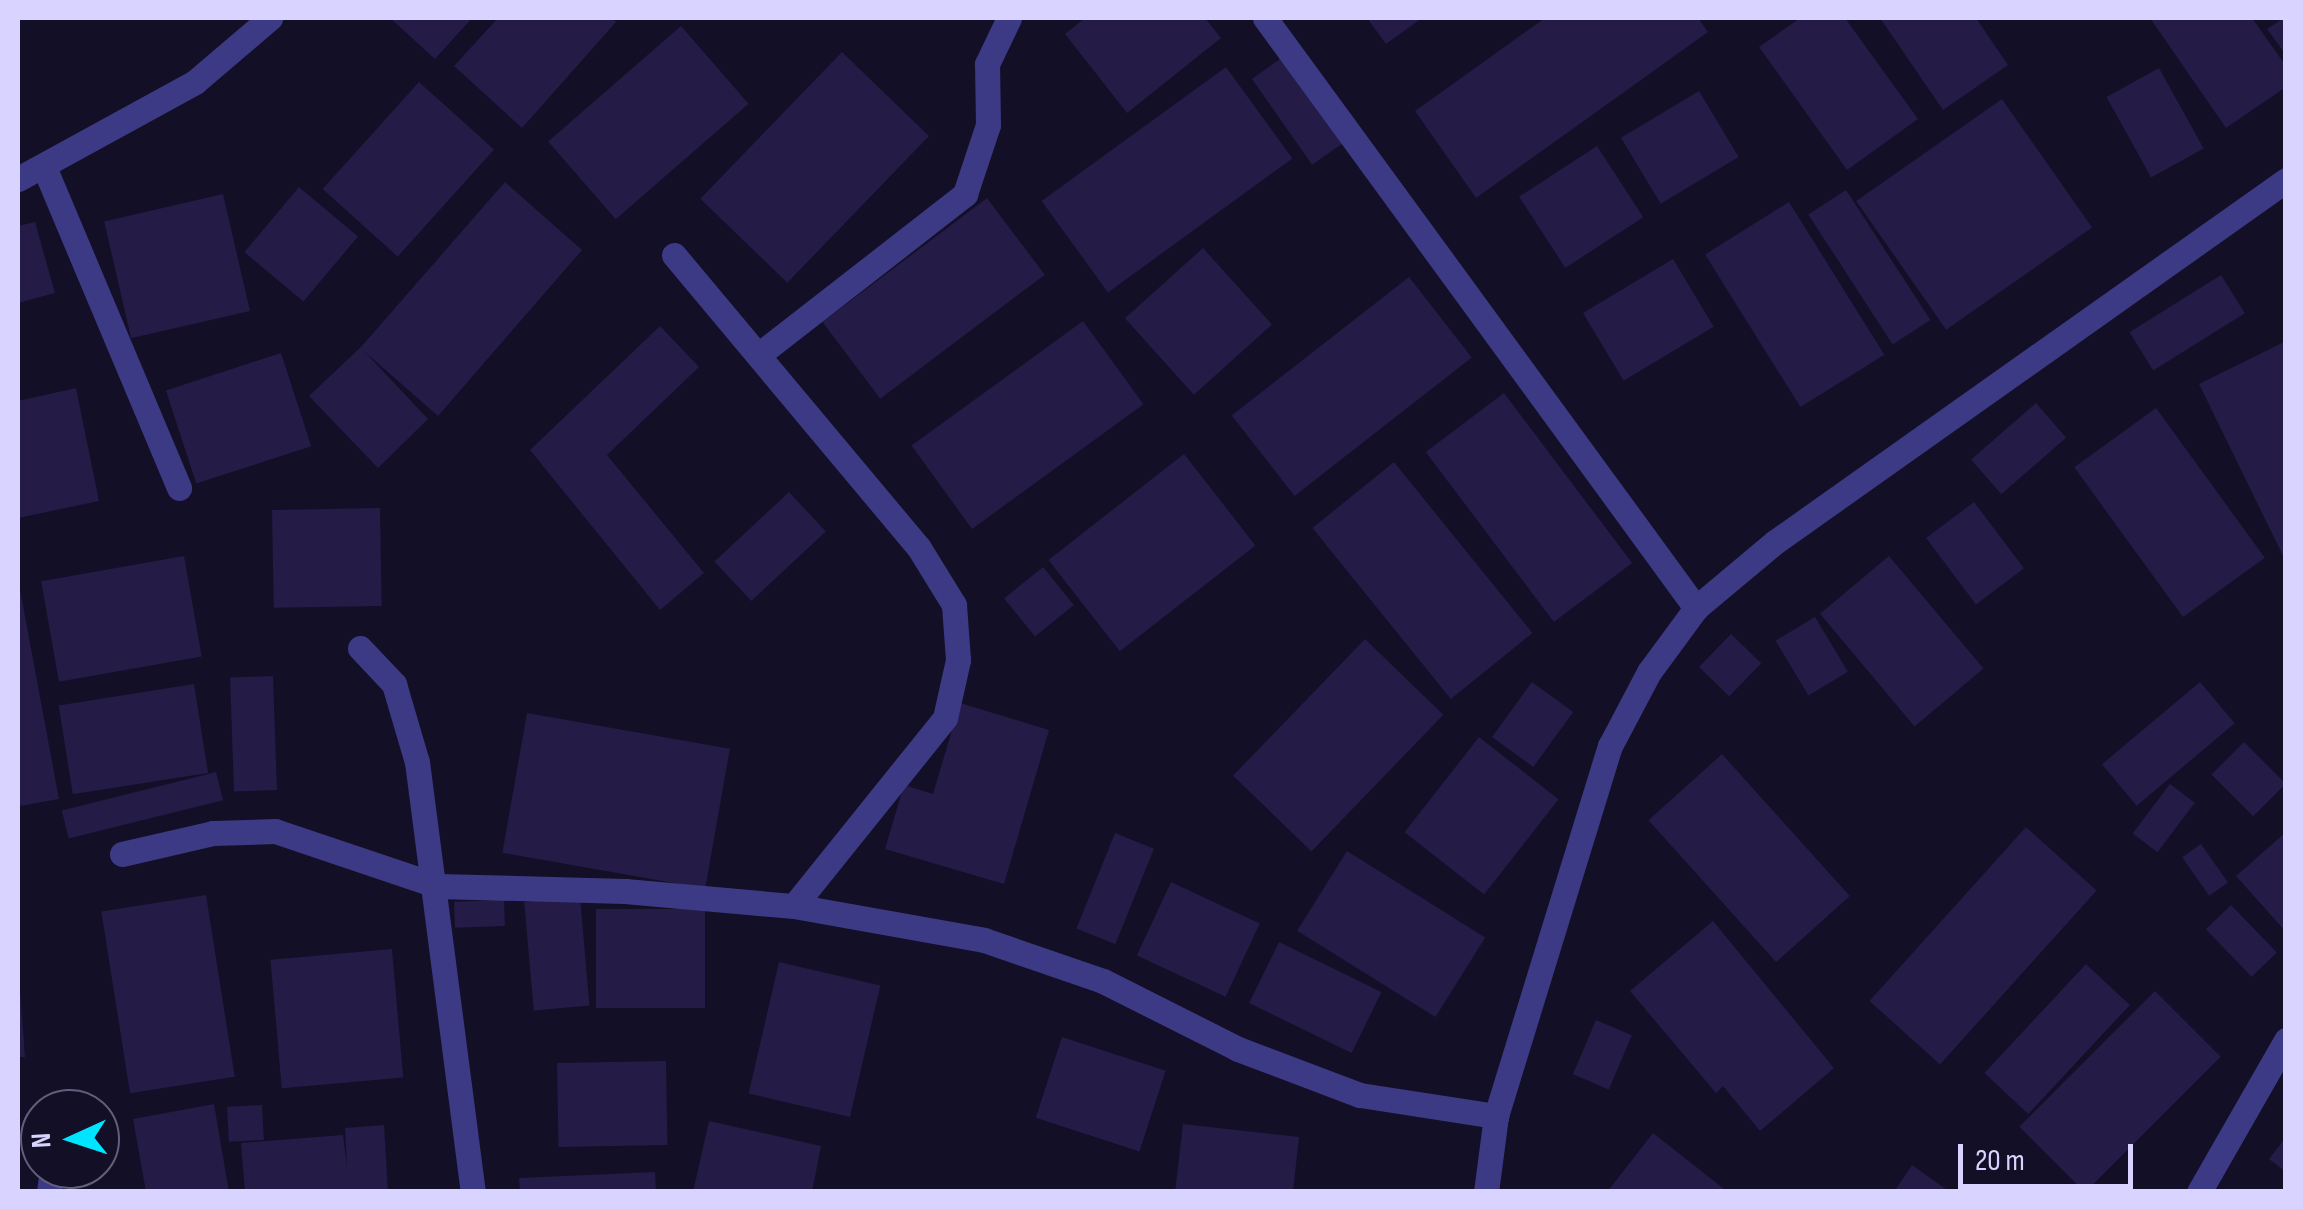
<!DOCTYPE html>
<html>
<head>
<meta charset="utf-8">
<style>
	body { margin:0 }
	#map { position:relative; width:2303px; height:1209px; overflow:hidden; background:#130f26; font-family:"Sofia Sans Condensed",sans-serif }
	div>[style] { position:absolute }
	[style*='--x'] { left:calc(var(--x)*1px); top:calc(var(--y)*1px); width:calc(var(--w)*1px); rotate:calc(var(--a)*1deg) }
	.building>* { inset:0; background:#241b47; transform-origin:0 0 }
	.minor>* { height:25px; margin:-12.5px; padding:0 12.5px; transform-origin:12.5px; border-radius:12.5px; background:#3d3a85 }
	span { translate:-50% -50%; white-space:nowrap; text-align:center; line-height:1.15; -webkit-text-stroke:8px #130f26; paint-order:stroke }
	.frame { position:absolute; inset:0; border:20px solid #d9d4ff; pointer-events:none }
	.north { position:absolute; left:20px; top:1089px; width:100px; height:100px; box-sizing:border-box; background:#130f26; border:2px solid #625e7d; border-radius:50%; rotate:267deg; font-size:28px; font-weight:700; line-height:40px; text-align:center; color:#d9d4ff }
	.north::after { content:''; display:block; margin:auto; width:35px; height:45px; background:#00e5ff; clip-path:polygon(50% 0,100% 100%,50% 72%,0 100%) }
	.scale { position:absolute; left:1958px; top:1144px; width:175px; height:45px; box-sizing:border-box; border:5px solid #d9d4ff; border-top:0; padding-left:12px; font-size:30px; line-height:35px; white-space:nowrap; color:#d9d4ff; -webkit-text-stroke:8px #130f26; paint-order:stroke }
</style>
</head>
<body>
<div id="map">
	<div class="building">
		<i style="clip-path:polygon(390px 18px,472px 18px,435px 59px)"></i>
		<i style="clip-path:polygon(498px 18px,611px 18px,616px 22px,522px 128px,454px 66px)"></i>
		<i style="clip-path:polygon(1085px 18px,1205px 18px,1221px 38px,1127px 113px,1065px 34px)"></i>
		<i style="clip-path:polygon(1367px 18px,1422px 18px,1386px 44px)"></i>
		<i style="clip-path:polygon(1545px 18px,1698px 18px,1708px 32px,1476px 198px,1415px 111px)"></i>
		<i style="clip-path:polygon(1800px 18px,1845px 18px,1918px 119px,1847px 170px,1759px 47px)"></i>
		<i style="clip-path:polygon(1880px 18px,1976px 18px,2008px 65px,1943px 110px)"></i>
		<i style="clip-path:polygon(2150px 18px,2252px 18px,2286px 66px,2286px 87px,2226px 128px)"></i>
		<i style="clip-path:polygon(2284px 18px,2286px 18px,2286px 55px,2267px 29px)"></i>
		<i style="left:681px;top:26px;width:103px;height:176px;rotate:49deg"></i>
		<i style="left:842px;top:52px;width:121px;height:204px;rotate:44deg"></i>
		<i style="left:1283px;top:57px;width:105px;height:38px;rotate:55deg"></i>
		<i style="left:1226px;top:67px;width:113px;height:228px;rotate:54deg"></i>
		<i style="left:2159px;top:68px;width:92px;height:60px;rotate:61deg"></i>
		<i style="left:419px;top:82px;width:101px;height:144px;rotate:42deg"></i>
		<i style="left:1699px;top:91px;width:77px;height:91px;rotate:59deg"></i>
		<i style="left:2002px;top:99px;width:157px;height:178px;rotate:55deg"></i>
		<i style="left:1597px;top:146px;width:85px;height:93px;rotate:57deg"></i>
		<i style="clip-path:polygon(505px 182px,582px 250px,438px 416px,365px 352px,428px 419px,378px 468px,309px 396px,361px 347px)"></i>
		<i style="left:299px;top:187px;width:77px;height:85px;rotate:40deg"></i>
		<i style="left:1846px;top:190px;width:155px;height:45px;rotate:57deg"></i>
		<i style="left:223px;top:194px;width:120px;height:122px;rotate:77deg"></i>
		<i style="left:987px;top:198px;width:96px;height:206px;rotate:53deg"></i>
		<i style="left:1789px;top:202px;width:180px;height:99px;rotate:58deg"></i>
		<i style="clip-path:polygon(35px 222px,55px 293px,18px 303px,18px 226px)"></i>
		<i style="left:1203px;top:248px;width:103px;height:105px;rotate:48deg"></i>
		<i style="left:1673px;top:259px;width:79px;height:105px;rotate:59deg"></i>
		<i style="left:2221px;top:275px;width:45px;height:108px;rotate:58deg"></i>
		<i style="left:1409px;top:277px;width:102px;height:225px;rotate:52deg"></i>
		<i style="left:1083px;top:321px;width:103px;height:212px;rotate:54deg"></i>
		<i style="clip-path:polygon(660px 326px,699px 367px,607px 455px,704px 573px,660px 610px,530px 450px)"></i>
		<i style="clip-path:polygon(2286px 341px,2286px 562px,2199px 384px)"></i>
		<i style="left:281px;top:353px;width:98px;height:121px;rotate:72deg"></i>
		<i style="clip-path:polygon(76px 388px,99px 501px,18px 518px,18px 401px)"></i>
		<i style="left:1504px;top:393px;width:213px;height:98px;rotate:53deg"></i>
		<i style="left:2036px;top:403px;width:46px;height:86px;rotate:49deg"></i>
		<i style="left:2156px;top:408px;width:185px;height:101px;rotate:54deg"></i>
		<i style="left:1184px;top:454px;width:116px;height:172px;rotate:52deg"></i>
		<i style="left:1394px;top:462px;width:220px;height:105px;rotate:51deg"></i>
		<i style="left:789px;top:492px;width:54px;height:102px;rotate:47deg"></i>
		<i style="left:1974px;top:502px;width:83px;height:60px;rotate:53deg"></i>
		<i style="left:380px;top:508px;width:98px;height:108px;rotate:89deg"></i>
		<i style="left:184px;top:556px;width:102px;height:145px;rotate:80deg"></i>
		<i style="left:1889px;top:556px;width:147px;height:90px;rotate:50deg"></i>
		<i style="left:1043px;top:567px;width:49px;height:50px;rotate:51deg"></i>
		<i style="clip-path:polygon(19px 584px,59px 799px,20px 806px,18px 791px)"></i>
		<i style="left:1815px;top:617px;width:64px;height:46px;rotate:59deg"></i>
		<i style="left:1731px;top:634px;width:42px;height:46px;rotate:44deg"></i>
		<i style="left:1365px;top:639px;width:109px;height:190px;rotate:44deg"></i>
		<i style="left:273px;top:676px;width:114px;height:43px;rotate:88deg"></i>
		<i style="left:1532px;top:682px;width:51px;height:68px;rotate:36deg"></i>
		<i style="left:2200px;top:682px;width:54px;height:128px;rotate:50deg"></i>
		<i style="left:194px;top:684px;width:90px;height:137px;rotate:81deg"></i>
		<i style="clip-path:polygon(960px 703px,1049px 730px,1004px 884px,885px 849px,904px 785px,933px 794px)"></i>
		<i style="left:527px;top:713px;width:206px;height:142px;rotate:10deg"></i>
		<i style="left:1479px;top:737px;width:101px;height:121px;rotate:38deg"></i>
		<i style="left:2244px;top:742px;width:59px;height:46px;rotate:45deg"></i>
		<i style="left:1722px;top:754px;width:191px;height:99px;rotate:48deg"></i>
		<i style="left:216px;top:772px;width:29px;height:159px;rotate:76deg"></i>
		<i style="left:2170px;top:784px;width:31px;height:62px;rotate:37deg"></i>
		<i style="left:2026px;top:827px;width:95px;height:234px;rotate:42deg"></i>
		<i style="clip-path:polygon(2286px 832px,2286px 932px,2236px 876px)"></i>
		<i style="left:1115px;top:833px;width:42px;height:103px;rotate:22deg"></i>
		<i style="left:2201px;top:844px;width:47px;height:23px;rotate:55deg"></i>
		<i style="left:1347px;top:851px;width:163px;height:94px;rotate:32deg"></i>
		<i style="left:1171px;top:882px;width:98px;height:81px;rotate:25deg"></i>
		<i style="left:206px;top:895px;width:184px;height:106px;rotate:81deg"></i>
		<i style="left:580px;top:897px;width:109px;height:56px;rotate:85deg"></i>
		<i style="left:504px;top:900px;width:26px;height:50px;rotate:88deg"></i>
		<i style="left:2231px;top:905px;width:66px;height:35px;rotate:46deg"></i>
		<i style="left:596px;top:909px;width:109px;height:99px"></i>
		<i style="clip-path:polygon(1713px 921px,1834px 1068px,1760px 1131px,1723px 1086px,1716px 1093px,1630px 991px)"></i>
		<i style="left:1279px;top:942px;width:114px;height:68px;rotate:26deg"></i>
		<i style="left:392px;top:949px;width:129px;height:122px;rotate:85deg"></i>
		<i style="left:779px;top:962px;width:104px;height:135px;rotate:13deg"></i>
		<i style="clip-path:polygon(18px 963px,25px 1057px,18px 1057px)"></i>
		<i style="left:2086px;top:964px;width:60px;height:149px;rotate:43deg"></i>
		<i style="left:2155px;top:991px;width:93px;height:192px;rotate:45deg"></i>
		<i style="left:1596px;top:1020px;width:39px;height:59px;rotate:23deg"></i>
		<i style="left:1062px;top:1037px;width:109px;height:85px;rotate:18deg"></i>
		<i style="left:666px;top:1061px;width:84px;height:109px;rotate:89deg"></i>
		<i style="clip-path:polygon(214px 1104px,229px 1192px,146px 1192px,133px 1119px)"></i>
		<i style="left:262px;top:1105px;width:35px;height:35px;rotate:87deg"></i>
		<i style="clip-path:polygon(709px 1121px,821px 1146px,812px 1192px,693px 1192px)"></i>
		<i style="clip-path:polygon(1183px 1124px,1299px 1137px,1293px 1192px,1175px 1192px)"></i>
		<i style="clip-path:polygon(384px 1125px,388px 1192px,245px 1192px,241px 1143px,343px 1135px,347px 1167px,345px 1128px)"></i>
		<i style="clip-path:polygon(1653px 1133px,1728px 1192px,1607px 1192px)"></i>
		<i style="clip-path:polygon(2286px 1137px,2286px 1172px,2269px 1159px)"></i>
		<i style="clip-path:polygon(1912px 1165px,1950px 1192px,1894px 1192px)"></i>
		<i style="clip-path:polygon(655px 1172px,656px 1192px,520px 1192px,519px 1178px)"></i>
	</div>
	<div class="minor">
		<i style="--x:1265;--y:18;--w:731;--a:53.85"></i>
		<i style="--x:45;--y:169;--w:346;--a:67.2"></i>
		<i style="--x:18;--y:179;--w:202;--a:-28.7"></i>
		<i style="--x:195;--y:82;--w:99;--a:-40.5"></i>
		<i style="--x:674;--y:255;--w:382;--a:50.1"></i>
		<i style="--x:919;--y:548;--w:67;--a:58.4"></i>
		<i style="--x:954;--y:605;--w:55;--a:85.8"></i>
		<i style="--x:958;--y:660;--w:59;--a:102.6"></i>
		<i style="--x:945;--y:718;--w:241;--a:128.8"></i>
		<i style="--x:761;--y:353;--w:259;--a:-37.9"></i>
		<i style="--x:965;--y:194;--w:73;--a:-71.6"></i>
		<i style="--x:988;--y:125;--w:61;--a:-90.9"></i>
		<i style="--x:987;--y:64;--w:51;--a:-64.4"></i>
		<i style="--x:360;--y:648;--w:50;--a:46.6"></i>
		<i style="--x:394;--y:684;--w:81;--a:73.6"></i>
		<i style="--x:417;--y:762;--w:434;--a:82.6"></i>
		<i style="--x:122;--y:854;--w:93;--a:-13"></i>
		<i style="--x:213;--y:833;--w:62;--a:-1.8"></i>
		<i style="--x:275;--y:831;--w:172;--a:18.6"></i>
		<i style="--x:438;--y:886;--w:187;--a:1.5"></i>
		<i style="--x:625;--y:891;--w:170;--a:5.1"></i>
		<i style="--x:794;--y:906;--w:193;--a:10.1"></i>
		<i style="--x:984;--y:940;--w:126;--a:19"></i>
		<i style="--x:1103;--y:981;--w:151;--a:26.7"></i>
		<i style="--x:1238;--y:1049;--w:130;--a:20.7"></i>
		<i style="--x:1360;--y:1095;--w:138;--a:8.8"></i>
		<i style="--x:49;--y:1192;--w:23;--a:-83"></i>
		<i style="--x:1486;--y:1192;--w:77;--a:-82.5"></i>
		<i style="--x:1496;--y:1116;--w:387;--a:-72.9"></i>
		<i style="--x:1610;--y:746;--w:84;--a:-62.2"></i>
		<i style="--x:1649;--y:672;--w:79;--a:-53.7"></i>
		<i style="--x:1696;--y:608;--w:103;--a:-39.9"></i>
		<i style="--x:1775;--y:542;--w:626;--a:-35.31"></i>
		<i style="--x:2199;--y:1192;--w:175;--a:-60.2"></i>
	</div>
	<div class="frame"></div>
	<div class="north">N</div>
	<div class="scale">20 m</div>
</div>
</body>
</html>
